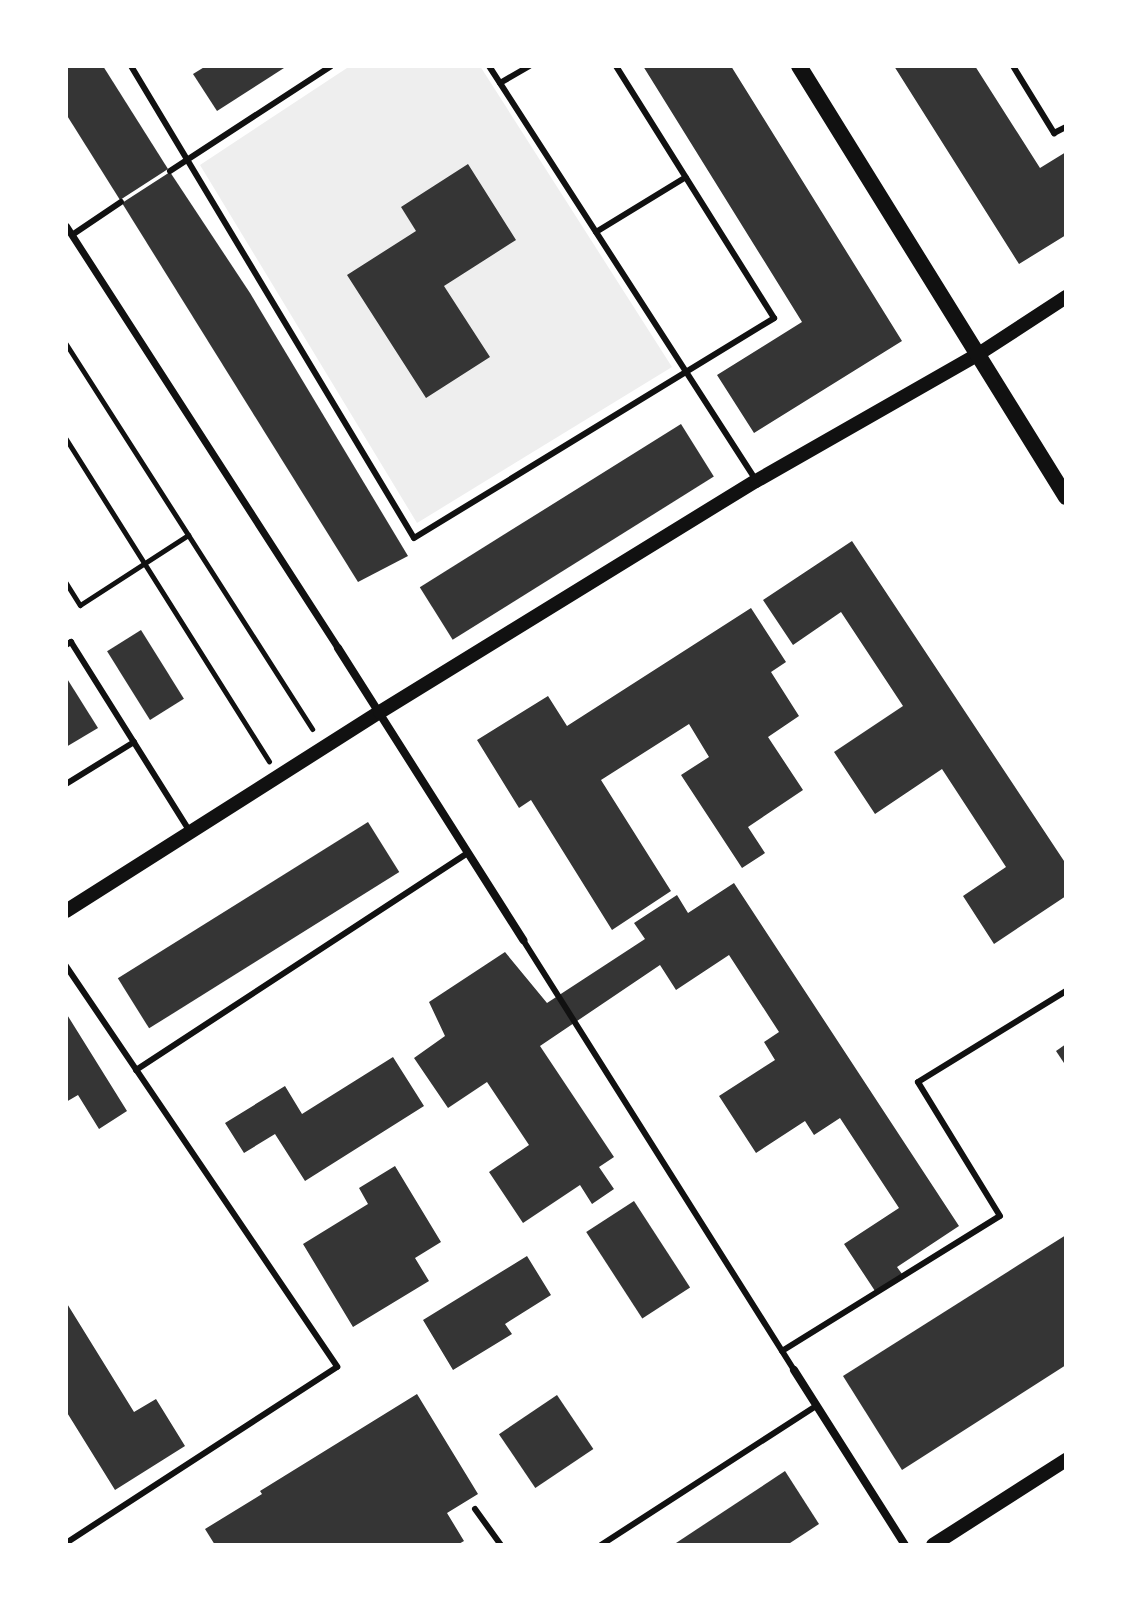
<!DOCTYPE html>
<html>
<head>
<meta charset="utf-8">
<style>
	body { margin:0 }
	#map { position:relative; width:1132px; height:1611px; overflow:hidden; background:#fff; font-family:"Playfair Display",serif }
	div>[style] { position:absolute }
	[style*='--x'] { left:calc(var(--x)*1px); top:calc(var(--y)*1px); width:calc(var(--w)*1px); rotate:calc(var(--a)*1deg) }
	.green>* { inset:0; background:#eee }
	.building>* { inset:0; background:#353535; transform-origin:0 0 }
	.path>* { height:5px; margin:-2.5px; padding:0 2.5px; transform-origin:2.5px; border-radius:2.5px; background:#111 }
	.service>* { height:6px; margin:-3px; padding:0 3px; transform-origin:3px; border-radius:3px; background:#111 }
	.pedestrian>* { height:7px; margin:-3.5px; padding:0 3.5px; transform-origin:3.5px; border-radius:3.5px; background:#111 }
	.minor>* { height:8px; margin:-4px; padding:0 4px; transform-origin:4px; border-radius:4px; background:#111 }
	.tertiary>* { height:14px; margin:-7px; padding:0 7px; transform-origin:7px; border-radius:7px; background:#111 }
	.secondary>* { height:16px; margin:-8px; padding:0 8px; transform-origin:8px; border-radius:8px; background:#111 }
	span { translate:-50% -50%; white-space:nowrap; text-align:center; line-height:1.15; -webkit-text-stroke:6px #fff; paint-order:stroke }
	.frame { position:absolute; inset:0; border:68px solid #fff; pointer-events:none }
</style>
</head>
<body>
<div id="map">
	<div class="green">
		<i style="clip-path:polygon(350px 66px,480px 66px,672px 367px,417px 523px,200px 165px)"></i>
	</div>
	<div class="building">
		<i style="clip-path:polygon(66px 66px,103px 66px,168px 169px,120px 200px,66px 114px)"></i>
		<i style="clip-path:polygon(206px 66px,283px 66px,284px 68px,217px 111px,193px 74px)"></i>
		<i style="clip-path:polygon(643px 66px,731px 66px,902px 341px,754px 433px,717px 375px,802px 322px)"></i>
		<i style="clip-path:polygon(894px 66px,975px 66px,1040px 168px,1066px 152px,1066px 235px,1019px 264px)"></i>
		<i style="clip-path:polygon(468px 164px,516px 240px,444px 286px,490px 357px,426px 398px,347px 275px,416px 231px,401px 207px)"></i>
		<i style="clip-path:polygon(170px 172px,250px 293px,408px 556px,358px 582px,122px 203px)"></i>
		<i style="left:681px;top:424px;width:62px;height:308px;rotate:58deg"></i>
		<i style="clip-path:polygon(852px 541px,1066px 864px,1066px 896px,994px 944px,963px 896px,1006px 867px,942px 769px,875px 814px,834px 752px,903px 706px,841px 612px,793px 645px,763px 600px)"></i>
		<i style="clip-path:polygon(751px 608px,786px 662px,771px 672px,799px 716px,768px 737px,803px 790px,748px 827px,765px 853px,742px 868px,681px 775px,709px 757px,689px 724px,601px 780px,671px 891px,612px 930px,531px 800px,519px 808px,477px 740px,548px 696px,567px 726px)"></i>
		<i style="left:141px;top:630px;width:81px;height:40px;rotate:58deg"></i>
		<i style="clip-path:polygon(66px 677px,98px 728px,66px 747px)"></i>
		<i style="left:368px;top:822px;width:59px;height:295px;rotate:58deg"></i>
		<i style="clip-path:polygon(734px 883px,959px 1226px,897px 1267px,902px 1274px,875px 1291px,844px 1244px,899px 1208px,840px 1118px,814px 1135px,805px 1121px,756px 1153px,719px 1096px,775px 1060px,764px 1042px,779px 1032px,729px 955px,676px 990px,660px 965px,540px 1046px,614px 1157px,599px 1167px,614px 1189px,592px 1204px,580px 1185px,523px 1223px,489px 1172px,529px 1145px,487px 1082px,448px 1108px,414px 1058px,445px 1036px,429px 1002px,505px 952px,547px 1003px,645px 939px,634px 923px,677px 895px,688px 913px)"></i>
		<i style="clip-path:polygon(66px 1013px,127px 1111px,99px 1129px,78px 1095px,66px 1102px)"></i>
		<i style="clip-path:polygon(1066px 1044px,1066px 1066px,1056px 1051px)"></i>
		<i style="clip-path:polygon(393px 1057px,424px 1106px,305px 1181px,275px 1134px,244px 1153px,225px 1123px,285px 1086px,302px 1114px)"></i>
		<i style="clip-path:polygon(395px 1166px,441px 1242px,415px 1258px,429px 1281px,353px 1327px,303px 1244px,368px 1204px,359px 1188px)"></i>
		<i style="left:634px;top:1201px;width:103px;height:57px;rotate:57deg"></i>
		<i style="clip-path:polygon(1066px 1235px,1066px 1365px,902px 1470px,843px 1376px)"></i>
		<i style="clip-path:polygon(527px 1256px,551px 1295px,505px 1324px,512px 1334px,453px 1370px,423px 1320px)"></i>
		<i style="clip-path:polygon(66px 1302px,134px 1412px,156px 1399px,185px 1446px,115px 1490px,66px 1411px)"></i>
		<i style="clip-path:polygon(417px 1394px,478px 1494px,447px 1513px,464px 1541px,457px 1545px,215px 1545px,205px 1529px,262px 1494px,260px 1491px)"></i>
		<i style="left:557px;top:1395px;width:65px;height:70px;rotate:56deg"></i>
		<i style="clip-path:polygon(785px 1471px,819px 1524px,787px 1545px,673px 1545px)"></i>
	</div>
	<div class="path">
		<i style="--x:66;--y:344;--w:457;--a:57.4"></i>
		<i style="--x:66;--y:439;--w:381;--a:57.8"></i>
		<i style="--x:66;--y:583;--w:26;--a:58"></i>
		<i style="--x:80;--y:605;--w:129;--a:-32.9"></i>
	</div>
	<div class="service">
		<i style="--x:131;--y:66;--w:550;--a:59.05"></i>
		<i style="--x:414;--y:538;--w:422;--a:-31.4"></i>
		<i style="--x:774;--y:318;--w:297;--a:-122.1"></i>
		<i style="--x:489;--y:66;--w:493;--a:57.2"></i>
		<i style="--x:1013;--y:66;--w:79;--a:58.5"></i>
		<i style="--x:1054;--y:133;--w:13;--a:-27"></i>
		<i style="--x:500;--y:83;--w:34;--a:-30"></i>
		<i style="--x:170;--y:171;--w:192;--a:-33.1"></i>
		<i style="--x:596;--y:232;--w:105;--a:-31.4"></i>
		<i style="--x:72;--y:235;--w:59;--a:-34"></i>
		<i style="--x:66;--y:645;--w:6;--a:-31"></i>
		<i style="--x:71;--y:642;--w:222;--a:57.9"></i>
		<i style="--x:66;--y:784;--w:80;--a:-31.7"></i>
		<i style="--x:523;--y:940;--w:508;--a:57.78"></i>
		<i style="--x:66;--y:966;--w:484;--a:55.9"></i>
		<i style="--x:337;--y:1367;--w:323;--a:147"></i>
		<i style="--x:136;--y:1070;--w:397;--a:-33.2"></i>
		<i style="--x:782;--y:1351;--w:256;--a:-31.8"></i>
		<i style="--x:1000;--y:1216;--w:157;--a:-121.5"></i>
		<i style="--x:918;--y:1082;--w:174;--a:-31.6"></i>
		<i style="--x:475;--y:1509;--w:44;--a:54.2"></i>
		<i style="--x:601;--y:1545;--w:257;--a:-32.9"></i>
	</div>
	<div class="pedestrian">
		<i style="--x:66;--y:226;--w:502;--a:57.2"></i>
	</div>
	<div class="minor">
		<i style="--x:338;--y:648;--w:346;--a:57.6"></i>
		<i style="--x:794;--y:1370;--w:207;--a:57.6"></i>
	</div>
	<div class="tertiary">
		<i style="--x:66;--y:911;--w:372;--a:-32.4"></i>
		<i style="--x:380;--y:712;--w:441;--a:-31.6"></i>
		<i style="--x:756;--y:481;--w:254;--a:-29.7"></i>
		<i style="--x:977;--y:355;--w:106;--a:-33.1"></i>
		<i style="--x:933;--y:1545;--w:158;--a:-32.6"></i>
	</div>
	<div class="secondary">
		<i style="--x:799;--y:66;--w:507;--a:58.22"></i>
	</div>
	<div class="frame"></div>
</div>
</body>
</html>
